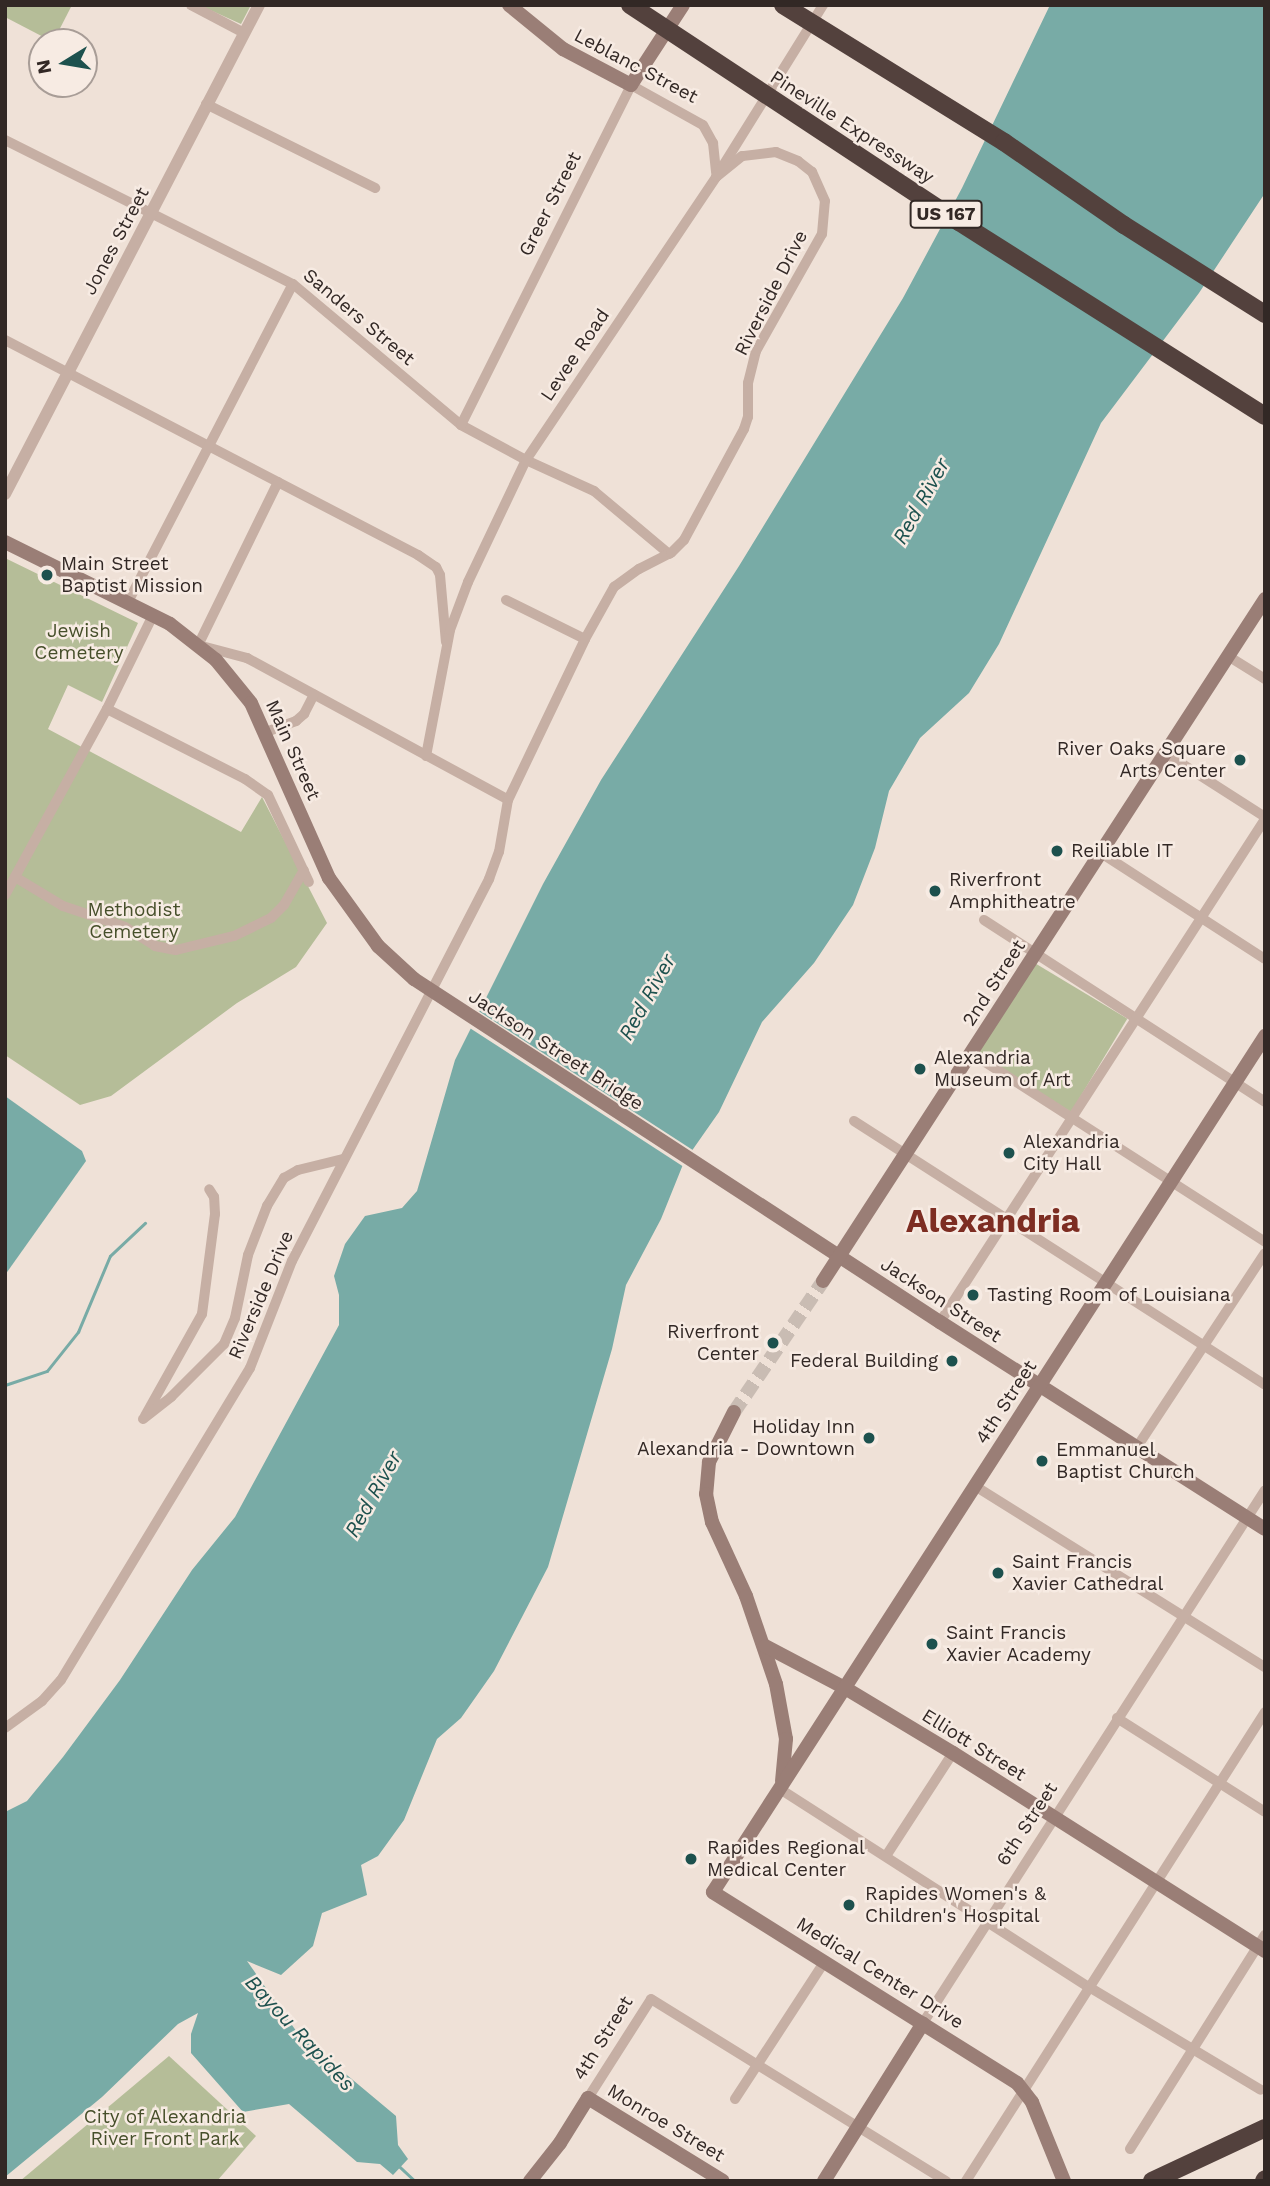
<!DOCTYPE html>
<html>
<head>
<meta charset="utf-8">
<style>
	body { margin:0 }
	#map { position:relative; width:1270px; height:2186px; overflow:hidden; background:#efe1d7; font-family:"Work Sans",sans-serif }
	div>[style] { position:absolute }
	[style*='--x'] { left:calc(var(--x)*1px); top:calc(var(--y)*1px); width:calc(var(--w)*1px); rotate:calc(var(--a)*1deg) }
	.green>* { inset:0; background:#b5bd98; transform-origin:0 0 }
	.water>* { inset:0; background:#78aba6 }
	.pier>* { inset:0; background:#efe1d7; transform-origin:0 0 }
	.stream>* { height:2.5px; margin:-1.25px; padding:0 1.25px; transform-origin:1.25px; border-radius:1.25px; background:#78aba6 }
	.secondary-tunnel>* { height:14px; margin-top:-7px; transform-origin:0; background:repeating-linear-gradient(90deg,#c9bcb3 0 14px,transparent 0 21px) }
	.minor>* { height:10px; margin:-5px; padding:0 5px; transform-origin:5px; border-radius:5px; background:#c6afa4 }
	.tertiary>* { height:12px; margin:-6px; padding:0 6px; transform-origin:6px; border-radius:6px; background:#c6afa4 }
	.secondary>* { height:14px; margin:-7px; padding:0 7px; transform-origin:7px; border-radius:7px; background:#9a7e76 }
	.motorway>* { height:18px; margin:-9px; padding:0 9px; transform-origin:9px; border-radius:9px; background:#53413d }
	.dots>* { width:19px; height:19px; translate:-50% -50%; box-sizing:border-box; border:4px solid #f7ebe3; border-radius:50% }
	span { translate:-50% -50%; white-space:nowrap; text-align:center; line-height:1.15; -webkit-text-stroke:5px #f7ebe3; paint-order:stroke }
	.shield-label span { padding:2px 5px; background:#f7ebe3; border:2px solid; border-radius:5px; -webkit-text-stroke-width:0 }
	.shield-label { font-size:18px; color:#322825; font-weight:700 }
	.street-label { font-size:19px; color:#322825 }
	.poi-label { font-size:19px; color:#322825 }
	.left { translate:0 -50%; text-align:left }
	.right { translate:-100% -50%; text-align:right }
	.park-label { font-size:19px; color:#464f2a }
	.water-label { font-size:21px; color:#1d514e; font-style:italic }
	.town-label { font-size:33px; color:#7d2d22; font-weight:700 }
	.frame { position:absolute; inset:0; border:7px solid #322825; pointer-events:none }
	.north { position:absolute; left:28px; top:28px; width:70px; height:70px; box-sizing:border-box; background:#f7ebe3; border:2px solid #a89d97; border-radius:50%; rotate:259deg; font-size:19px; font-weight:700; line-height:28px; text-align:center; color:#322825 }
	.north::after { content:''; display:block; margin:auto; width:24px; height:32px; background:#1d514e; clip-path:polygon(50% 0,100% 100%,50% 72%,0 100%) }
</style>
</head>
<body>
<div id="map">
	<div class="green">
		<i style="clip-path:polygon(5px 5px,72px 5px,53px 42px,5px 17px)"></i>
		<i style="clip-path:polygon(199px 5px,251px 5px,241px 24px)"></i>
		<i style="clip-path:polygon(5px 558px,138px 623px,102px 702px,68px 685px,48px 729px,241px 832px,262px 797px,327px 923px,296px 967px,237px 1003px,111px 1096px,80px 1105px,5px 1055px,5px 890px,9px 884px,5px 881px)"></i>
		<i style="left:1033px;top:962px;width:110px;height:109px;rotate:31deg"></i>
		<i style="clip-path:polygon(169px 2056px,256px 2136px,217px 2181px,20px 2181px)"></i>
	</div>
	<div class="water">
		<i style="clip-path:polygon(1050px 5px,1265px 5px,1265px 193px,1199px 293px,1101px 423px,999px 644px,969px 693px,920px 738px,889px 791px,875px 848px,853px 905px,814px 963px,762px 1022px,719px 1112px,684px 1162px,661px 1219px,626px 1285px,612px 1349px,548px 1567px,494px 1671px,461px 1718px,437px 1739px,404px 1820px,378px 1856px,361px 1865px,367px 1895px,322px 1913px,313px 1946px,281px 1975px,247px 1961px,299px 2035px,396px 2116px,398px 2145px,408px 2159px,393px 2175px,380px 2164px,357px 2162px,289px 2104px,243px 2112px,191px 2053px,191px 2034px,198px 2013px,178px 2024px,102px 2097px,5px 2177px,5px 1812px,27px 1801px,63px 1757px,120px 1680px,192px 1570px,235px 1517px,339px 1325px,339px 1295px,334px 1276px,345px 1244px,365px 1216px,402px 1208px,417px 1191px,455px 1060px,543px 884px,601px 780px,739px 566px,903px 298px,962px 188px)"></i>
		<i style="clip-path:polygon(5px 1096px,82px 1151px,86px 1161px,5px 1275px)"></i>
	</div>
	<div class="pier">
		<i style="left:477px;top:1010px;width:260px;height:19px;rotate:33deg"></i>
	</div>
	<div class="stream">
		<i style="--x:5;--y:1385;--w:44;--a:-18.4"></i>
		<i style="--x:47;--y:1371;--w:50;--a:-51.5"></i>
		<i style="--x:78;--y:1332;--w:82;--a:-67.2"></i>
		<i style="--x:110;--y:1256;--w:48;--a:-43.3"></i>
		<i style="--x:399;--y:2166;--w:22;--a:43"></i>
	</div>
	<div class="secondary-tunnel">
		<i style="--x:734;--y:1412;--w:158;--a:-55.8"></i>
	</div>
	<div class="minor">
		<i style="--x:191;--y:5;--w:60;--a:27.8"></i>
		<i style="--x:206;--y:104;--w:189;--a:26.4"></i>
		<i style="--x:5;--y:140;--w:322;--a:26.6"></i>
		<i style="--x:293;--y:284;--w:219;--a:40"></i>
		<i style="--x:461;--y:425;--w:74;--a:28.3"></i>
		<i style="--x:526;--y:460;--w:75;--a:24.5"></i>
		<i style="--x:594;--y:491;--w:98;--a:40"></i>
		<i style="--x:5;--y:340;--w:466;--a:27.5"></i>
		<i style="--x:418;--y:555;--w:22;--a:34"></i>
		<i style="--x:436;--y:567;--w:9;--a:63"></i>
		<i style="--x:440;--y:575;--w:67;--a:84.9"></i>
		<i style="--x:461;--y:425;--w:380;--a:-63.4"></i>
		<i style="--x:631;--y:85;--w:82;--a:29.1"></i>
		<i style="--x:703;--y:125;--w:21;--a:61"></i>
		<i style="--x:713;--y:143;--w:30;--a:84"></i>
		<i style="--x:278;--y:482;--w:182;--a:116.1"></i>
		<i style="--x:198;--y:645;--w:51;--a:14.9"></i>
		<i style="--x:247;--y:658;--w:297;--a:28.5"></i>
		<i style="--x:506;--y:600;--w:88;--a:26.3"></i>
		<i style="--x:128;--y:602;--w:358;--a:-62.6"></i>
		<i style="--x:1228;--y:656;--w:44;--a:31.9"></i>
		<i style="--x:107;--y:709;--w:155;--a:26.9"></i>
		<i style="--x:245;--y:779;--w:28;--a:35"></i>
		<i style="--x:268;--y:795;--w:96;--a:64.8"></i>
		<i style="--x:266;--y:732;--w:32;--a:-20"></i>
		<i style="--x:296;--y:721;--w:11;--a:-41"></i>
		<i style="--x:304;--y:714;--w:22;--a:-63"></i>
		<i style="--x:1165;--y:753;--w:119;--a:32.6"></i>
		<i style="--x:426;--y:756;--w:128;--a:-79.2"></i>
		<i style="--x:450;--y:630;--w:51;--a:-69.4"></i>
		<i style="--x:468;--y:582;--w:135;--a:-64.6"></i>
		<i style="--x:526;--y:460;--w:341;--a:-56.1"></i>
		<i style="--x:716;--y:177;--w:203;--a:-58.1"></i>
		<i style="--x:1101;--y:853;--w:195;--a:32.9"></i>
		<i style="--x:15;--y:877;--w:56;--a:31.1"></i>
		<i style="--x:63;--y:906;--w:65;--a:18.7"></i>
		<i style="--x:125;--y:927;--w:36;--a:32"></i>
		<i style="--x:155;--y:946;--w:21;--a:11"></i>
		<i style="--x:176;--y:950;--w:60;--a:-13.6"></i>
		<i style="--x:234;--y:936;--w:41;--a:-25.9"></i>
		<i style="--x:271;--y:918;--w:18;--a:-45"></i>
		<i style="--x:284;--y:905;--w:40;--a:-60.3"></i>
		<i style="--x:5;--y:895;--w:212;--a:-61.3"></i>
		<i style="--x:107;--y:709;--w:105;--a:-63.9"></i>
		<i style="--x:984;--y:920;--w:335;--a:32.9"></i>
		<i style="--x:971;--y:1053;--w:350;--a:32.7"></i>
		<i style="--x:854;--y:1121;--w:488;--a:32.7"></i>
		<i style="--x:940;--y:1322;--w:599;--a:-57.13"></i>
		<i style="--x:145;--y:1416;--w:117;--a:-60.8"></i>
		<i style="--x:202;--y:1314;--w:101;--a:-82.6"></i>
		<i style="--x:215;--y:1214;--w:17;--a:-93"></i>
		<i style="--x:214;--y:1197;--w:9;--a:-122"></i>
		<i style="--x:143;--y:1419;--w:36;--a:-38"></i>
		<i style="--x:171;--y:1397;--w:75;--a:-45"></i>
		<i style="--x:224;--y:1344;--w:28;--a:-67"></i>
		<i style="--x:235;--y:1318;--w:64;--a:-78.3"></i>
		<i style="--x:248;--y:1255;--w:53;--a:-68.8"></i>
		<i style="--x:267;--y:1206;--w:33;--a:-59"></i>
		<i style="--x:284;--y:1178;--w:16;--a:-30"></i>
		<i style="--x:298;--y:1170;--w:46;--a:-13.7"></i>
		<i style="--x:1137;--y:1447;--w:232;--a:-56.6"></i>
		<i style="--x:975;--y:1486;--w:342;--a:32"></i>
		<i style="--x:1117;--y:1718;--w:175;--a:32.4"></i>
		<i style="--x:5;--y:1728;--w:46;--a:-36.1"></i>
		<i style="--x:42;--y:1701;--w:28;--a:-48"></i>
		<i style="--x:61;--y:1680;--w:365;--a:-58.8"></i>
		<i style="--x:250;--y:1368;--w:115;--a:-68.6"></i>
		<i style="--x:292;--y:1261;--w:430;--a:-62.7"></i>
		<i style="--x:489;--y:879;--w:29;--a:-70"></i>
		<i style="--x:499;--y:852;--w:53;--a:-80.2"></i>
		<i style="--x:508;--y:800;--w:178;--a:-64.4"></i>
		<i style="--x:585;--y:639;--w:60;--a:-60.9"></i>
		<i style="--x:614;--y:587;--w:31;--a:-36"></i>
		<i style="--x:639;--y:569;--w:36;--a:-27"></i>
		<i style="--x:671;--y:553;--w:18;--a:-45"></i>
		<i style="--x:684;--y:540;--w:126;--a:-61.6"></i>
		<i style="--x:744;--y:429;--w:13;--a:-72"></i>
		<i style="--x:748;--y:417;--w:34;--a:-90"></i>
		<i style="--x:748;--y:383;--w:33;--a:-76"></i>
		<i style="--x:756;--y:351;--w:134;--a:-60.6"></i>
		<i style="--x:822;--y:234;--w:33;--a:-85"></i>
		<i style="--x:825;--y:201;--w:32;--a:-114"></i>
		<i style="--x:812;--y:172;--w:18;--a:-142"></i>
		<i style="--x:798;--y:161;--w:24;--a:-158"></i>
		<i style="--x:776;--y:152;--w:34;--a:173"></i>
		<i style="--x:742;--y:156;--w:33;--a:141"></i>
		<i style="--x:780;--y:1789;--w:367;--a:32.7"></i>
		<i style="--x:1089;--y:1987;--w:200;--a:30.9"></i>
		<i style="--x:886;--y:1856;--w:123;--a:-57"></i>
		<i style="--x:923;--y:2023;--w:633;--a:-57.31"></i>
		<i style="--x:588;--y:2098;--w:117;--a:-57.5"></i>
		<i style="--x:651;--y:1999;--w:347;--a:31.7"></i>
		<i style="--x:735;--y:2099;--w:165;--a:-56.9"></i>
		<i style="--x:1130;--y:2149;--w:253;--a:-57.8"></i>
		<i style="--x:966;--y:2181;--w:556;--a:-57.48"></i>
	</div>
	<div class="tertiary">
		<i style="--x:5;--y:494;--w:551;--a:-62.55"></i>
	</div>
	<div class="secondary">
		<i style="--x:509;--y:5;--w:70;--a:39.2"></i>
		<i style="--x:563;--y:49;--w:77;--a:27.9"></i>
		<i style="--x:631;--y:85;--w:95;--a:-57"></i>
		<i style="--x:5;--y:542;--w:184;--a:26.4"></i>
		<i style="--x:170;--y:624;--w:58;--a:38"></i>
		<i style="--x:216;--y:660;--w:55;--a:50.9"></i>
		<i style="--x:251;--y:703;--w:192;--a:66"></i>
		<i style="--x:329;--y:878;--w:84;--a:54.2"></i>
		<i style="--x:378;--y:946;--w:49;--a:42.5"></i>
		<i style="--x:414;--y:979;--w:628;--a:33.11"></i>
		<i style="--x:940;--y:1322;--w:385;--a:32.5"></i>
		<i style="--x:823;--y:1281;--w:813;--a:-57.05"></i>
		<i style="--x:734;--y:1412;--w:56;--a:116.6"></i>
		<i style="--x:709;--y:1462;--w:32;--a:95"></i>
		<i style="--x:706;--y:1494;--w:29;--a:78"></i>
		<i style="--x:712;--y:1522;--w:81;--a:65.3"></i>
		<i style="--x:746;--y:1596;--w:93;--a:71.2"></i>
		<i style="--x:776;--y:1684;--w:56;--a:79.7"></i>
		<i style="--x:786;--y:1739;--w:42;--a:95.4"></i>
		<i style="--x:765;--y:1646;--w:90;--a:27.7"></i>
		<i style="--x:845;--y:1688;--w:126;--a:31"></i>
		<i style="--x:953;--y:1753;--w:370;--a:32.4"></i>
		<i style="--x:530;--y:2181;--w:48;--a:-51.7"></i>
		<i style="--x:560;--y:2143;--w:53;--a:-58.1"></i>
		<i style="--x:588;--y:2098;--w:158;--a:31.6"></i>
		<i style="--x:824;--y:2181;--w:186;--a:-57.9"></i>
		<i style="--x:1064;--y:2181;--w:85;--a:-112.1"></i>
		<i style="--x:1032;--y:2102;--w:24;--a:-128"></i>
		<i style="--x:1017;--y:2083;--w:359;--a:-147.9"></i>
		<i style="--x:713;--y:1892;--w:1019;--a:-57.18"></i>
	</div>
	<div class="motorway">
		<i style="--x:630;--y:5;--w:394;--a:33.4"></i>
		<i style="--x:959;--y:222;--w:362;--a:32.4"></i>
		<i style="--x:783;--y:5;--w:260;--a:31.8"></i>
		<i style="--x:1004;--y:142;--w:146;--a:34.7"></i>
		<i style="--x:1124;--y:225;--w:167;--a:32.3"></i>
		<i style="--x:1152;--y:2181;--w:125;--a:-25.1"></i>
		<i style="--x:1264;--y:2181;--w:2;--a:-63"></i>
	</div>
	<div class="dots">
		<i style="left:47px;top:575px;background:#1d514e"></i>
		<i style="left:1240px;top:760px;background:#1d514e"></i>
		<i style="left:1057px;top:851px;background:#1d514e"></i>
		<i style="left:935px;top:891px;background:#1d514e"></i>
		<i style="left:920px;top:1069px;background:#1d514e"></i>
		<i style="left:1009px;top:1153px;background:#1d514e"></i>
		<i style="left:973px;top:1295px;background:#1d514e"></i>
		<i style="left:773px;top:1343px;background:#1d514e"></i>
		<i style="left:952px;top:1361px;background:#1d514e"></i>
		<i style="left:869px;top:1438px;background:#1d514e"></i>
		<i style="left:1042px;top:1461px;background:#1d514e"></i>
		<i style="left:998px;top:1573px;background:#1d514e"></i>
		<i style="left:932px;top:1644px;background:#1d514e"></i>
		<i style="left:691px;top:1859px;background:#1d514e"></i>
		<i style="left:849px;top:1905px;background:#1d514e"></i>
	</div>
	<div class="shield-label">
		<span style="left:946px;top:214px">US 167</span>
	</div>
	<div class="street-label">
		<span style="left:636px;top:66px;rotate:28deg">Leblanc Street</span>
		<span style="left:852px;top:127px;rotate:33deg">Pineville Expressway</span>
		<span style="left:550px;top:204px;rotate:-63deg">Greer Street</span>
		<span style="left:116px;top:241px;rotate:-62deg">Jones Street</span>
		<span style="left:771px;top:293px;rotate:-63deg">Riverside Drive</span>
		<span style="left:359px;top:317px;rotate:40deg">Sanders Street</span>
		<span style="left:575px;top:355px;rotate:-56deg">Levee Road</span>
		<span style="left:293px;top:750px;rotate:66deg">Main Street</span>
		<span style="left:994px;top:983px;rotate:-57deg">2nd Street</span>
		<span style="left:556px;top:1050px;rotate:33deg">Jackson Street Bridge</span>
		<span style="left:261px;top:1295px;rotate:-67deg">Riverside Drive</span>
		<span style="left:941px;top:1300px;rotate:33deg">Jackson Street</span>
		<span style="left:1006px;top:1402px;rotate:-57deg">4th Street</span>
		<span style="left:974px;top:1745px;rotate:32deg">Elliott Street</span>
		<span style="left:1027px;top:1824px;rotate:-57deg">6th Street</span>
		<span style="left:880px;top:1973px;rotate:32deg">Medical Center Drive</span>
		<span style="left:603px;top:2038px;rotate:-58deg">4th Street</span>
		<span style="left:666px;top:2123px;rotate:31deg">Monroe Street</span>
	</div>
	<div class="poi-label">
		<span class="left" style="left:61px;top:575px">Main Street<br>Baptist Mission</span>
		<span class="right" style="left:1226px;top:760px">River Oaks Square<br>Arts Center</span>
		<span class="left" style="left:1071px;top:851px">Reiliable IT</span>
		<span class="left" style="left:949px;top:891px">Riverfront<br>Amphitheatre</span>
		<span class="left" style="left:934px;top:1069px">Alexandria<br>Museum of Art</span>
		<span class="left" style="left:1023px;top:1153px">Alexandria<br>City Hall</span>
		<span class="left" style="left:987px;top:1295px">Tasting Room of Louisiana</span>
		<span class="right" style="left:759px;top:1343px">Riverfront<br>Center</span>
		<span class="right" style="left:938px;top:1361px">Federal Building</span>
		<span class="right" style="left:855px;top:1438px">Holiday Inn<br>Alexandria - Downtown</span>
		<span class="left" style="left:1056px;top:1461px">Emmanuel<br>Baptist Church</span>
		<span class="left" style="left:1012px;top:1573px">Saint Francis<br>Xavier Cathedral</span>
		<span class="left" style="left:946px;top:1644px">Saint Francis<br>Xavier Academy</span>
		<span class="left" style="left:707px;top:1859px">Rapides Regional<br>Medical Center</span>
		<span class="left" style="left:865px;top:1905px">Rapides Women's &amp;<br>Children's Hospital</span>
	</div>
	<div class="park-label">
		<span style="left:79px;top:642px">Jewish<br>Cemetery</span>
		<span style="left:134px;top:921px">Methodist<br>Cemetery</span>
		<span style="left:165px;top:2128px">City of Alexandria<br>River Front Park</span>
	</div>
	<div class="water-label">
		<span style="left:921px;top:501px;rotate:-61deg">Red River</span>
		<span style="left:647px;top:997px;rotate:-61deg">Red River</span>
		<span style="left:373px;top:1494px;rotate:-61deg">Red River</span>
		<span style="left:300px;top:2033px;rotate:47deg">Bayou Rapides</span>
	</div>
	<div class="town-label">
		<span style="left:993px;top:1221px">Alexandria</span>
	</div>
	<div class="frame"></div>
	<div class="north">N</div>
</div>
</body>
</html>
